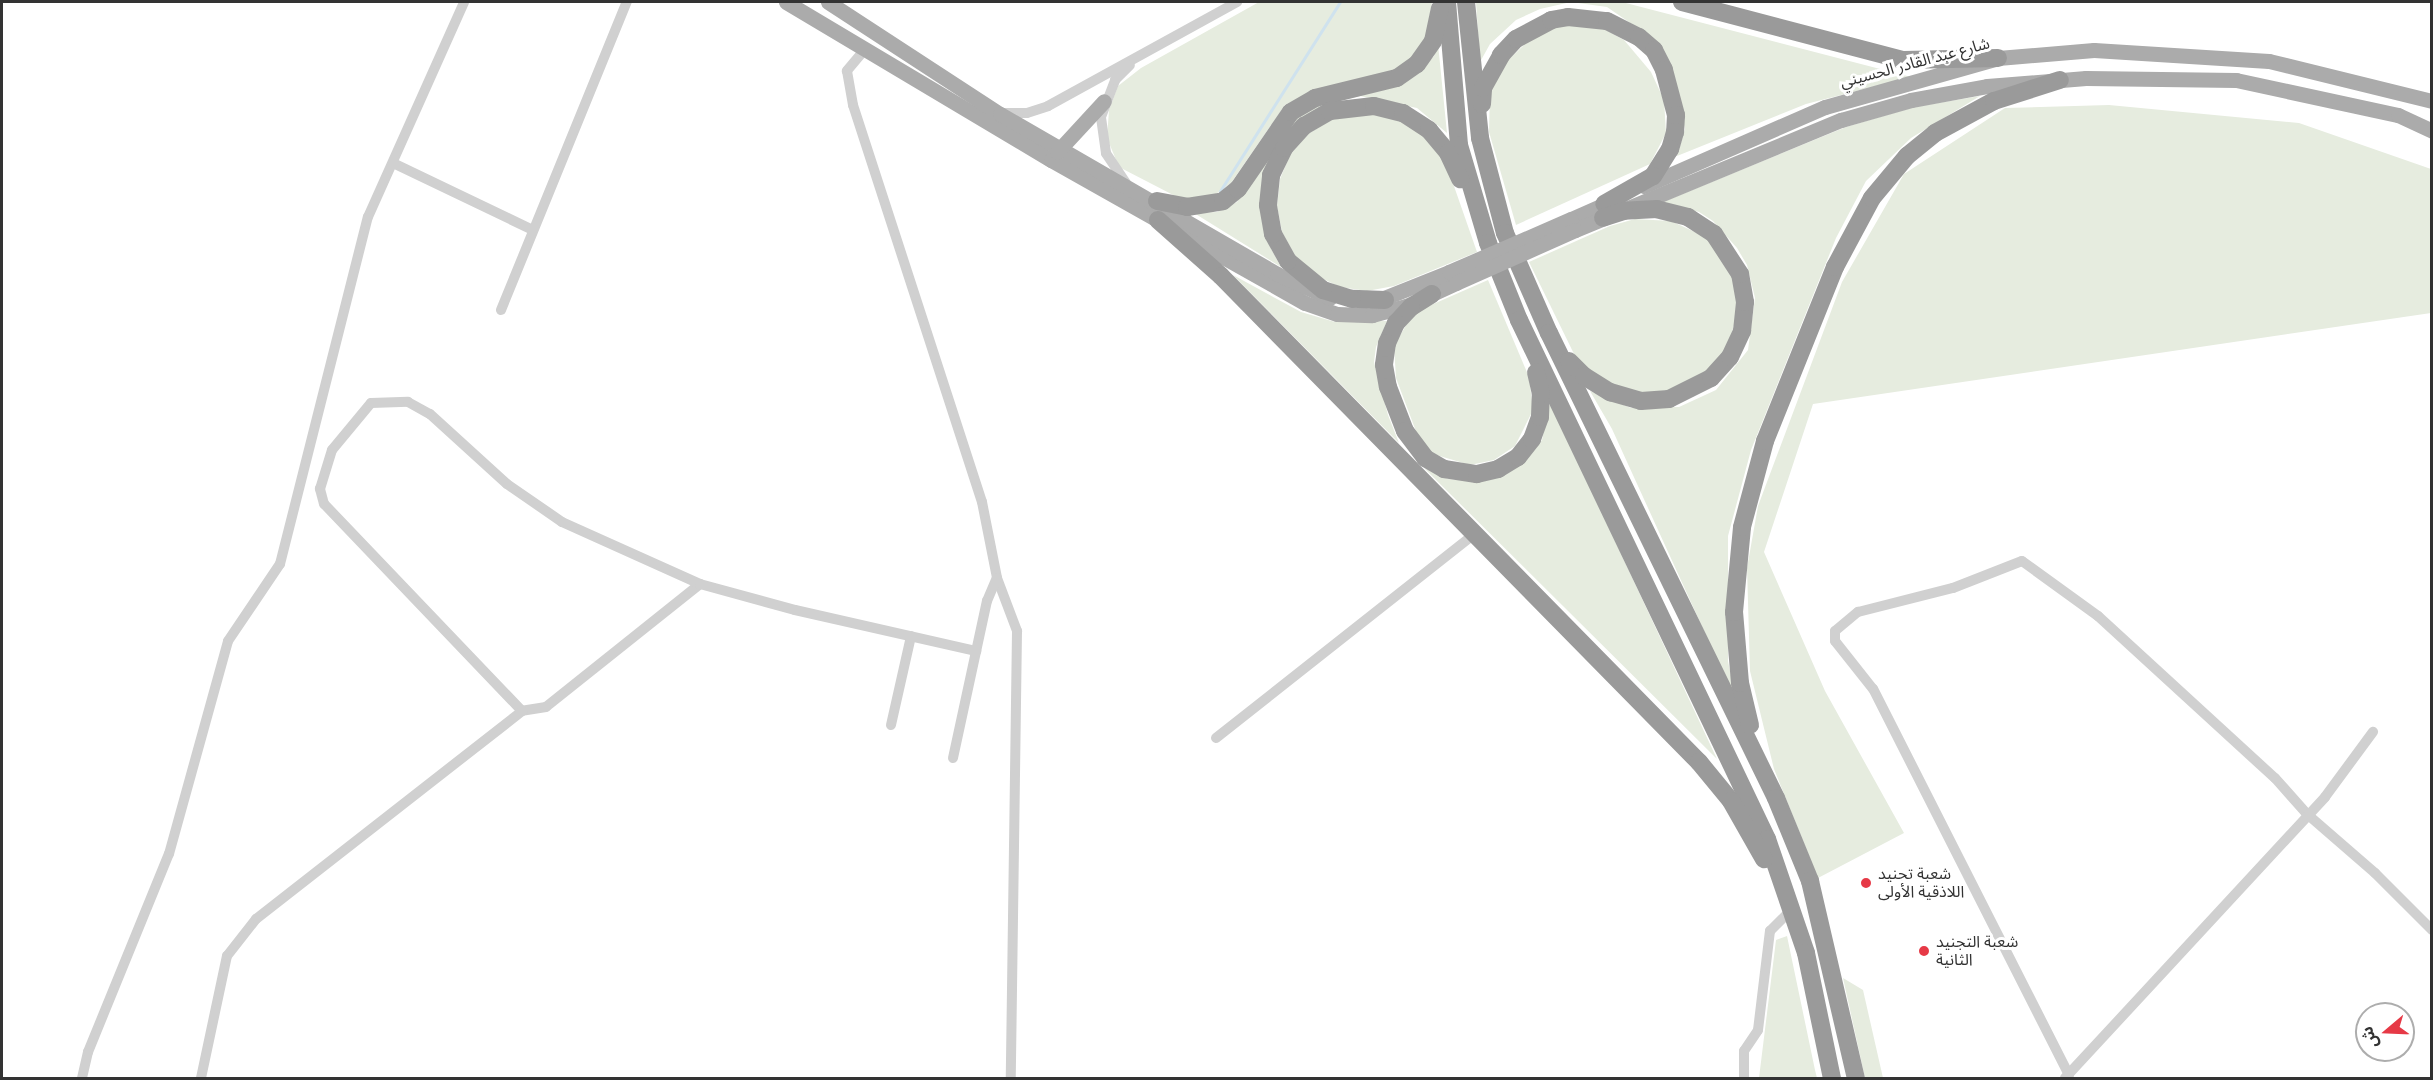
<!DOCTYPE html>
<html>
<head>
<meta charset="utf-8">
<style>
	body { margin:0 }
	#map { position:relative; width:2433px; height:1080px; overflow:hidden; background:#fff; font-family:Roboto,"Noto Sans Arabic",sans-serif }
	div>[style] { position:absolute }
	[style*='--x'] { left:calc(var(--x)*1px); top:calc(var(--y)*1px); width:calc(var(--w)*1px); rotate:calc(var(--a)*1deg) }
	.green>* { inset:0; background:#e6ecdf }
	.stream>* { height:3px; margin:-1.5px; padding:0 1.5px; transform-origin:1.5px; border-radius:1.5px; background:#cfe2ee }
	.minor>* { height:10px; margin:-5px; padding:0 5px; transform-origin:5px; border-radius:5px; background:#d0d0d0 }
	.primary>* { height:15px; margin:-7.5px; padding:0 7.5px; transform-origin:7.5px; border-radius:7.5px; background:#ababab }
	.motorway>* { height:18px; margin:-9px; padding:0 9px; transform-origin:9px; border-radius:9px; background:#9a9a9a }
	.primary-bridge>* { height:15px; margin:-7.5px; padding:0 7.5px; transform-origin:7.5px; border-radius:7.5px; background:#ababab }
	.dots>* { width:16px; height:16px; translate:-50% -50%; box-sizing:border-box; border:3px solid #fff; border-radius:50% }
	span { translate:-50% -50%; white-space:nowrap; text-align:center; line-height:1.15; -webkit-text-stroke:6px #fff; paint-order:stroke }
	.street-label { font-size:16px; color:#333 }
	.poi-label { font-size:16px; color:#333 }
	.left { translate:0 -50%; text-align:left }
	.frame { position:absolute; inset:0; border:3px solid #333; pointer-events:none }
	.north { position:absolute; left:2355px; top:1002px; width:60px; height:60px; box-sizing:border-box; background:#fff; border:2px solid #adadad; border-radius:50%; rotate:251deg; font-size:16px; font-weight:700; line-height:24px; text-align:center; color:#333 }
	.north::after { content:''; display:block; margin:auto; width:21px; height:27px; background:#e63946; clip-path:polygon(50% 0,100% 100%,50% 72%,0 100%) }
</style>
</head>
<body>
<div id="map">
	<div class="green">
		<i style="clip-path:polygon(1259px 2px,1432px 2px,1425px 42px,1412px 62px,1391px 72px,1320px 89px,1285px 105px,1231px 183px,1209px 199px,1179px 198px,1119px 167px,1107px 138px,1109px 110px,1118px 86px,1141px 68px)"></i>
		<i style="clip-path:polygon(1476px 2px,1622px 2px,1911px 77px,1806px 104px,1677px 156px,1685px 129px,1675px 84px,1655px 40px,1607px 7px,1571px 2px,1540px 9px,1516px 20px,1490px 44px,1480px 62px)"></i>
		<i style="clip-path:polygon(1589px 21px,1624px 40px,1651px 72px,1664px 100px,1666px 133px,1650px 164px,1516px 225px,1489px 132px,1490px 91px,1498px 70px,1530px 39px,1560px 23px)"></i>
		<i style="clip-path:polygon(1438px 44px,1447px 133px,1417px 108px,1360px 96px,1326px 104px,1271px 156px,1269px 245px,1281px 267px,1194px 213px,1217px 212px,1237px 202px,1296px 114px,1419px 71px,1434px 56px)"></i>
		<i style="clip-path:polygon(1980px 96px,1911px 138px,1866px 181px,1836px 238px,1751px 450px,1728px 536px,1728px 661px,1736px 701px,1612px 429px,1590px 391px,1631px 408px,1679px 407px,1716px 390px,1748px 350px,1755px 298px,1747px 265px,1737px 248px,1713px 221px,1699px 212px,1663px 202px,1846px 127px,1914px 107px)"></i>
		<i style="clip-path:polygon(2109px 105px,2299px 123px,2431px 169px,2431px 313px,1813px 404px,1764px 552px,1825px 691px,1904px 833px,1818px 878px,1774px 769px,1750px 671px,1747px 568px,1758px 506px,1842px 282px,1904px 174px,2005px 108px)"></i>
		<i style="clip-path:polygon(1358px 113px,1386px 116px,1412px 126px,1433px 145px,1448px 169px,1477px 252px,1394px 286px,1367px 291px,1340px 287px,1315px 275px,1295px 256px,1282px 232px,1277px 206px,1280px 179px,1290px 155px,1308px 134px,1331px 120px)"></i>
		<i style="clip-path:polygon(1635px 219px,1671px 221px,1706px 237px,1731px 270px,1739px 309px,1725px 355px,1706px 376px,1662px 393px,1635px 392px,1600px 379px,1575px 356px,1529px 262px,1610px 226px)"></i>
		<i style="clip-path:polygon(1233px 275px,1301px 312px,1335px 322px,1387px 321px,1376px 347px,1374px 362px,1388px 415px,1399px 443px)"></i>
		<i style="clip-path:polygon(1488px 280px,1529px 377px,1533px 410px,1515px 446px,1494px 460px,1470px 465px,1433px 454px,1417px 434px,1396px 378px,1394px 346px,1409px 320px,1422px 309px)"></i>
		<i style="clip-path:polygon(1550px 402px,1717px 759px,1424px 468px,1448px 479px,1477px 481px,1526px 457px,1542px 440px)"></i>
		<i style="clip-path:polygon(1787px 936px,1815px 1070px,1817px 1078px,1759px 1078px,1776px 940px)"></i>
		<i style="clip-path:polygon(1843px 978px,1863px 990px,1883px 1078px,1865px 1078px)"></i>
	</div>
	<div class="stream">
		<i style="--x:1220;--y:191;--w:224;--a:-57.6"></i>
	</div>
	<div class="minor">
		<i style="--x:866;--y:48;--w:30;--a:130"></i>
		<i style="--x:847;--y:71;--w:35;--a:80"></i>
		<i style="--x:853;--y:105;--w:417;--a:72"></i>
		<i style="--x:982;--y:502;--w:77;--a:78.8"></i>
		<i style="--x:997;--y:578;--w:57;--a:69.3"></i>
		<i style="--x:1017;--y:631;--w:447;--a:90.8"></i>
		<i style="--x:1002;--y:113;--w:25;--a:0"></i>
		<i style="--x:1027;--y:113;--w:22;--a:-18"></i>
		<i style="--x:1048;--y:106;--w:216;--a:-28.8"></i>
		<i style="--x:393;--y:163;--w:155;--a:25.6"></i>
		<i style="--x:1126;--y:183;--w:36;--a:-124"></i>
		<i style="--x:1106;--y:153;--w:36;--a:-98"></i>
		<i style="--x:1101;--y:117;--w:40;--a:-69"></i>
		<i style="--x:1115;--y:80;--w:21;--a:-45"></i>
		<i style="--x:501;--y:310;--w:333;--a:-67.8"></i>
		<i style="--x:700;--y:584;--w:197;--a:141.4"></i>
		<i style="--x:546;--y:707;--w:24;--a:171"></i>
		<i style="--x:522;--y:711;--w:286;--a:-133.7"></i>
		<i style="--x:324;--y:504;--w:16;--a:-105"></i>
		<i style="--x:320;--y:489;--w:41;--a:-72.9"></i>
		<i style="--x:332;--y:450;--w:61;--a:-50.3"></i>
		<i style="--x:371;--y:403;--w:37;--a:-2"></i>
		<i style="--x:408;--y:402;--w:25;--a:29"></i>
		<i style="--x:430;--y:414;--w:104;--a:42.3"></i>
		<i style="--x:507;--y:484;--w:67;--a:34.6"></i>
		<i style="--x:562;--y:522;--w:151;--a:24.2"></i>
		<i style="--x:700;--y:584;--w:98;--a:15.3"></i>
		<i style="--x:795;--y:610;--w:186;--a:12.8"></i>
		<i style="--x:891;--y:725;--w:91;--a:-77.3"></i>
		<i style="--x:1216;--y:738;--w:329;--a:-38.3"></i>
		<i style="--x:953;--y:758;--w:161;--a:-77.8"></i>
		<i style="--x:987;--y:601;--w:25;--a:-67"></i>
		<i style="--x:2069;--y:1075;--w:433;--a:-116.9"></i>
		<i style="--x:1873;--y:689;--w:61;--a:-128.4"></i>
		<i style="--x:1835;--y:641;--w:10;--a:-90"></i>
		<i style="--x:1835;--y:631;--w:30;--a:-40"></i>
		<i style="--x:1858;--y:612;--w:98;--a:-14.2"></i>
		<i style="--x:1953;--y:588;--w:74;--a:-21.4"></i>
		<i style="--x:2022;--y:561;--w:94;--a:35.9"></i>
		<i style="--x:2098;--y:616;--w:240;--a:42.5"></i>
		<i style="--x:2275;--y:778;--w:48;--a:48.4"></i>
		<i style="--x:2307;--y:814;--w:90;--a:40.9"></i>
		<i style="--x:2375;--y:873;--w:81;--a:45"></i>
		<i style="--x:82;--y:1078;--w:27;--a:-77"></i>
		<i style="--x:88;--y:1052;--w:214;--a:-67.8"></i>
		<i style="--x:169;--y:854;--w:221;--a:-74.5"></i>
		<i style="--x:228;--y:641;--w:93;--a:-56"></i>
		<i style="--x:280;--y:564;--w:358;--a:-75.8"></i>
		<i style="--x:368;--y:217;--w:235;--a:-65.9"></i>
		<i style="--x:201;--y:1078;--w:125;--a:-78"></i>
		<i style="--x:227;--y:956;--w:47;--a:-51.9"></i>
		<i style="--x:256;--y:919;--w:338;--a:-38"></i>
		<i style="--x:1744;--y:1078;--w:27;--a:-90"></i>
		<i style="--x:1744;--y:1051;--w:25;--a:-56"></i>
		<i style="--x:1758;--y:1030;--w:100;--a:-83.1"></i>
		<i style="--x:1770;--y:931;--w:33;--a:-45"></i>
		<i style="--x:2065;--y:1078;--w:383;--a:-47.2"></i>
		<i style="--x:2325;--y:797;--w:81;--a:-53.6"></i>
	</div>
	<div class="primary">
		<i style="--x:786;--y:2;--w:309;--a:30.8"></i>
		<i style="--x:1051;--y:160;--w:291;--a:29.4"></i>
		<i style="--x:1305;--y:303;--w:34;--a:19"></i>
		<i style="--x:1337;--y:314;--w:35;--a:2"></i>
		<i style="--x:1372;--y:315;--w:35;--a:-15"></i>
		<i style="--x:1406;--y:306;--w:55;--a:-24.7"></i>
		<i style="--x:828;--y:2;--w:205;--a:33.1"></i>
		<i style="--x:1000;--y:114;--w:320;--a:30"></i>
		<i style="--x:1277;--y:274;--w:58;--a:24.4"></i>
		<i style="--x:1057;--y:152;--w:69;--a:-47.3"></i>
		<i style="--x:1644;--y:186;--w:197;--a:-23.6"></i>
		<i style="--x:1825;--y:107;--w:180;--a:-15.8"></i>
		<i style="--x:1998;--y:58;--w:96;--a:-4.8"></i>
		<i style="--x:2094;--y:50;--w:175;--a:3.6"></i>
		<i style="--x:2269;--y:61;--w:168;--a:13.8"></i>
		<i style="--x:1571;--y:219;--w:47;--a:-23.8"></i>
		<i style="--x:1575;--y:230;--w:288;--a:-22.5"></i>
		<i style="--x:1841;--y:120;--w:73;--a:-15.9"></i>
		<i style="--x:1911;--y:100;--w:77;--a:-10.4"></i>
		<i style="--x:1987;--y:86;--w:99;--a:-4.6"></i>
		<i style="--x:2086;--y:78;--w:150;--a:0.8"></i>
		<i style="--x:2236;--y:80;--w:166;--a:12.2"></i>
		<i style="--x:2398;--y:115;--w:38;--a:25"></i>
		<i style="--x:1374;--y:302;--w:81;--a:-21.8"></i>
	</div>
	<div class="motorway">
		<i style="--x:1447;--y:2;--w:144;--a:85.2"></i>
		<i style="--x:1459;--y:145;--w:102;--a:73.5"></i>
		<i style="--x:1488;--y:243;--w:83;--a:68.1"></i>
		<i style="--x:1519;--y:320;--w:575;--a:64.46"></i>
		<i style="--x:1767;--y:839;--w:120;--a:71.1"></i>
		<i style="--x:1806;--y:953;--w:128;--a:78.3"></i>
		<i style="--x:1466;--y:2;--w:137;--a:84.1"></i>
		<i style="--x:1480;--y:138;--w:98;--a:75.3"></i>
		<i style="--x:1505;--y:233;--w:109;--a:66.3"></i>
		<i style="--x:1549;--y:333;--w:517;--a:63.98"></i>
		<i style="--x:1776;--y:798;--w:90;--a:67.7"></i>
		<i style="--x:1810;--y:881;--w:202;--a:76.9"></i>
		<i style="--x:1682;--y:2;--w:228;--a:14.7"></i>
		<i style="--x:1903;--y:60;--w:95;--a:-1.2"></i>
		<i style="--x:1482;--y:104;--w:16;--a:-86"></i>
		<i style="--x:1483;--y:88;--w:38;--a:-61"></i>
		<i style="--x:1501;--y:55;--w:22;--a:-47"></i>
		<i style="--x:1516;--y:39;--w:40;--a:-28"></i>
		<i style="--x:1551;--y:20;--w:17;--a:-10"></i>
		<i style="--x:1568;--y:17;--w:39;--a:6"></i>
		<i style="--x:1607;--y:21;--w:36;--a:27"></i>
		<i style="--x:1639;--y:37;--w:20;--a:41"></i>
		<i style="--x:1654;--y:50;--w:22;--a:63"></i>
		<i style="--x:1664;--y:70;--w:47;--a:75.1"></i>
		<i style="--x:1676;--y:115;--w:17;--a:93"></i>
		<i style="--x:1675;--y:132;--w:18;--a:106"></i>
		<i style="--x:1670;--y:149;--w:32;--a:122"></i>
		<i style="--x:1653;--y:176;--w:56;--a:150.3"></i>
		<i style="--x:1157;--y:201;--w:31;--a:11"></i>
		<i style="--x:1187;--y:207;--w:36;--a:-9"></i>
		<i style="--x:1223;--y:201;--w:19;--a:-39"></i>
		<i style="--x:1238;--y:189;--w:93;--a:-55.5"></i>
		<i style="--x:1291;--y:112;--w:28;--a:-30"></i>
		<i style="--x:1315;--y:98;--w:84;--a:-13.7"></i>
		<i style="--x:1397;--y:78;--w:24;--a:-35"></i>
		<i style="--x:1417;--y:64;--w:28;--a:-55"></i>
		<i style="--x:1433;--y:41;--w:33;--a:-78"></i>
		<i style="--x:1158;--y:220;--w:84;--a:41.6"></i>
		<i style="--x:1221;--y:276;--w:682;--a:45.48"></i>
		<i style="--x:1699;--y:762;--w:50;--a:50.6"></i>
		<i style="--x:1731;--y:801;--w:67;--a:60.4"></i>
		<i style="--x:1432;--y:294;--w:25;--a:148"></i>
		<i style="--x:1411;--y:307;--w:22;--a:133"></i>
		<i style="--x:1396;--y:323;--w:22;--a:114"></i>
		<i style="--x:1387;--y:343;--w:22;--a:98"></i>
		<i style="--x:1384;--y:365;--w:22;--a:80"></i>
		<i style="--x:1388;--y:387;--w:47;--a:68.9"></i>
		<i style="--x:1405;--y:431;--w:34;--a:53"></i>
		<i style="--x:1425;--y:458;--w:22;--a:30"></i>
		<i style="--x:1444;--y:469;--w:33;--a:9"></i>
		<i style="--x:1477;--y:474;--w:22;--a:-13"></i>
		<i style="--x:1498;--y:469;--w:23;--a:-31"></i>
		<i style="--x:1518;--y:457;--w:23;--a:-52"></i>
		<i style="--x:1532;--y:439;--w:23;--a:-70"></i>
		<i style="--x:1540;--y:417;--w:23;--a:-88"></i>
		<i style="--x:1541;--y:394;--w:22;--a:-103"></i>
		<i style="--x:1385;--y:300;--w:33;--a:-178"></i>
		<i style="--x:1352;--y:299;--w:30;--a:-163"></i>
		<i style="--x:1323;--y:290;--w:45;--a:-140.4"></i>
		<i style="--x:1288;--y:261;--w:31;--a:-119"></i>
		<i style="--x:1273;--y:234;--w:29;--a:-100"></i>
		<i style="--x:1268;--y:205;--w:30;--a:-84"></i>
		<i style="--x:1271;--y:175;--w:30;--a:-64"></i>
		<i style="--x:1284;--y:148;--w:30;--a:-48"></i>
		<i style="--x:1304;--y:126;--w:30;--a:-30"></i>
		<i style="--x:1330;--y:111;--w:44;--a:-6.5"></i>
		<i style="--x:1374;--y:106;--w:30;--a:14"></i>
		<i style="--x:1403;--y:113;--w:31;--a:33"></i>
		<i style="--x:1429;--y:130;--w:30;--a:50"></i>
		<i style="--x:1448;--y:153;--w:29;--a:65"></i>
		<i style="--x:1569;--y:361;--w:21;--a:45"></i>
		<i style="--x:1584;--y:376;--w:31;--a:32"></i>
		<i style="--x:1610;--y:392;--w:32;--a:16"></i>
		<i style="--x:1641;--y:401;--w:28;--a:-4"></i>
		<i style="--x:1669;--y:399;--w:47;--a:-26.6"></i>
		<i style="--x:1711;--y:378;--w:28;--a:-48"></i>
		<i style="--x:1730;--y:357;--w:29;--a:-65"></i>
		<i style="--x:1742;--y:331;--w:29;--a:-84"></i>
		<i style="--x:1745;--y:302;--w:28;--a:-100"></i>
		<i style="--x:1740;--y:274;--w:48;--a:-123"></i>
		<i style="--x:1714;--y:234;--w:31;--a:-147"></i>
		<i style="--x:1688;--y:217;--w:32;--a:-166"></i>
		<i style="--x:1657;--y:209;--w:33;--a:177"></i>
		<i style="--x:1624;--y:211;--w:22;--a:162"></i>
		<i style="--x:1750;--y:725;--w:43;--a:-103.4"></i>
		<i style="--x:1740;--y:683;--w:71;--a:-94.8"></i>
		<i style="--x:1734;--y:612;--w:85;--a:-84.6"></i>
		<i style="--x:1742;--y:527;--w:89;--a:-75"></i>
		<i style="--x:1765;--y:441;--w:188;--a:-68.1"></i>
		<i style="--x:1835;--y:267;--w:78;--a:-61.8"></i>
		<i style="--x:1872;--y:198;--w:55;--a:-50.2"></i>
		<i style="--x:1907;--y:156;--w:36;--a:-39"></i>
		<i style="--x:1935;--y:133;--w:67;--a:-28.5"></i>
		<i style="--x:1994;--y:101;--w:69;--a:-17.7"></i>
	</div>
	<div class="primary-bridge">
		<i style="--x:1449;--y:272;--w:133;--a:-23.5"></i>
		<i style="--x:1456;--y:283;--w:130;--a:-24"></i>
	</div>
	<div class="dots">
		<i style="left:1866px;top:883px;background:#e63946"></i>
		<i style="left:1924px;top:951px;background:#e63946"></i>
	</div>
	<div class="street-label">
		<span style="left:1915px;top:63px;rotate:-15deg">شارع عبد القادر الحسيني</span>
	</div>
	<div class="poi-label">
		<span class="left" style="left:1878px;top:883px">شعبة تجنيد<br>اللاذقية الأولى</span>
		<span class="left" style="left:1936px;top:951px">شعبة التجنيد<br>الثانية</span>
	</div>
	<div class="frame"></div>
	<div class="north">ش</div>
</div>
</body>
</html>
